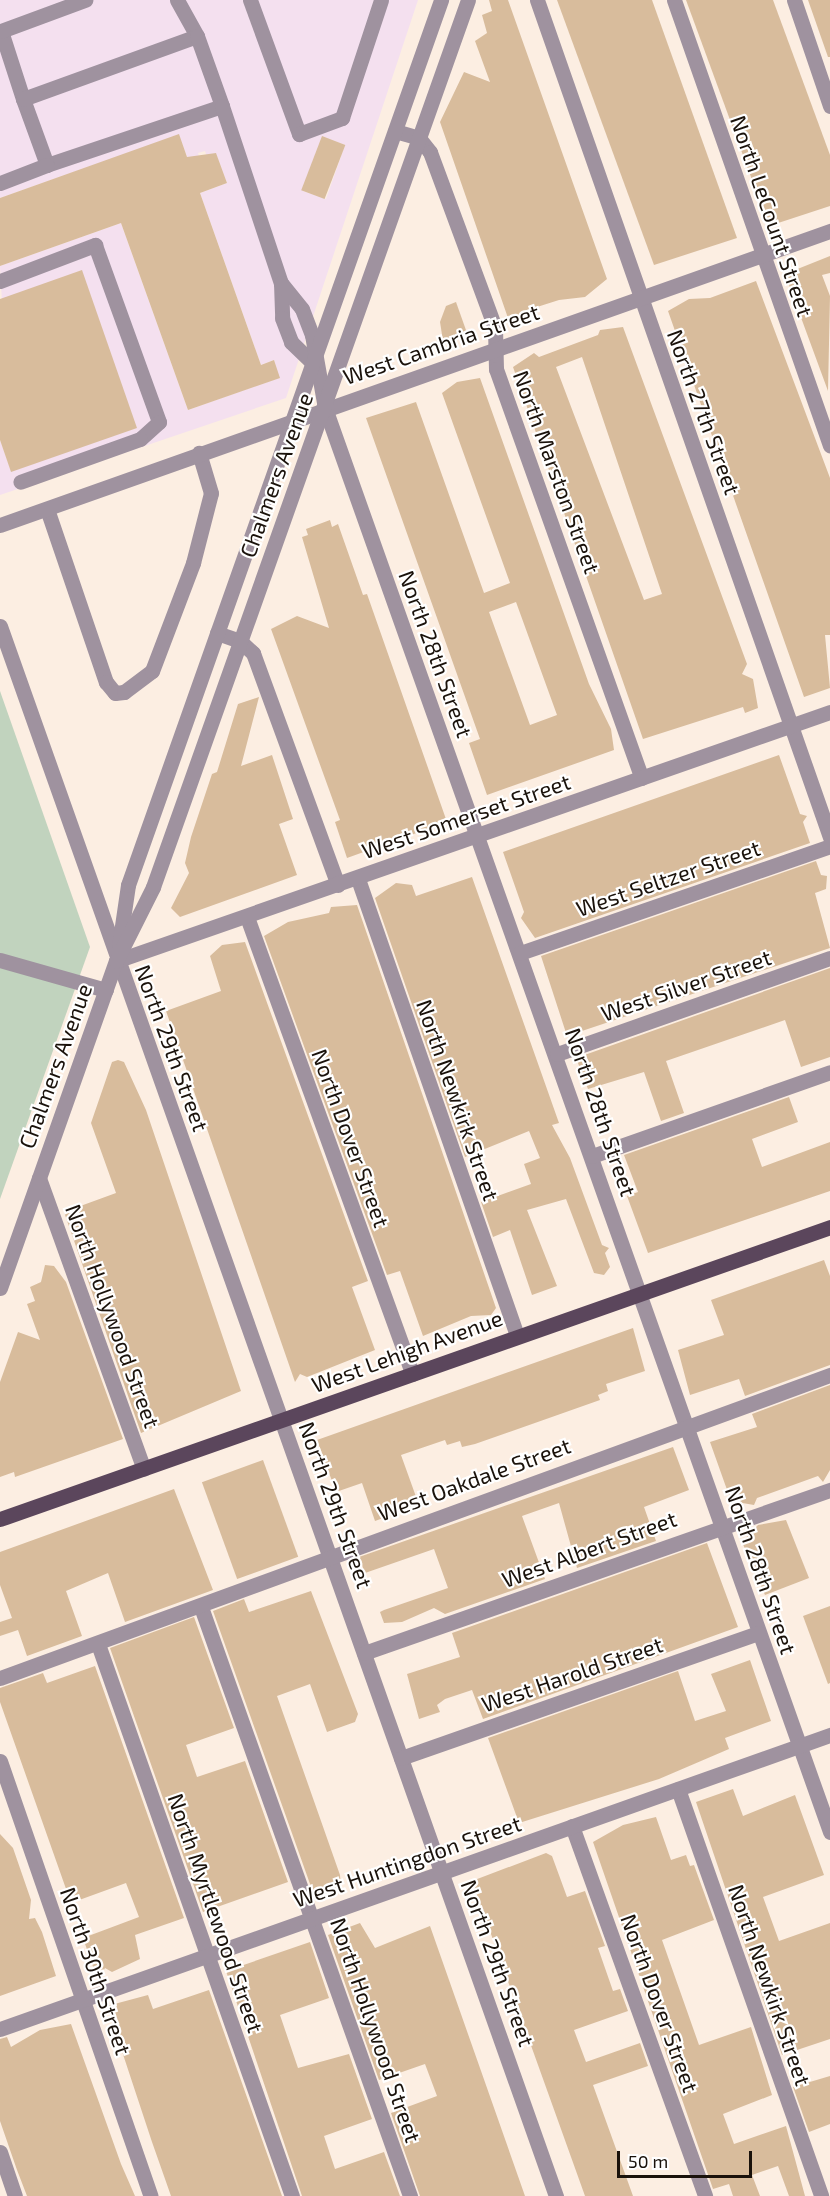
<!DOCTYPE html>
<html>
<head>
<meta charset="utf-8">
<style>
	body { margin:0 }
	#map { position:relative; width:830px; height:2196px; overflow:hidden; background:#fceee2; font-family:"Exo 2",sans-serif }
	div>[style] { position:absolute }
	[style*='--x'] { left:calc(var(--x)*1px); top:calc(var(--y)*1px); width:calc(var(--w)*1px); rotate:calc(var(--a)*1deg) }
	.industrial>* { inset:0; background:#f4e0ef }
	.green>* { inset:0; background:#c1d3be }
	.building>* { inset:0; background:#d8bc9c; transform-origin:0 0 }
	.minor>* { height:15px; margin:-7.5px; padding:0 7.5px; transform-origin:7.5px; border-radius:7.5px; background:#9f929f }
	.major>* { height:15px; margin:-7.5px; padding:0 7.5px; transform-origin:7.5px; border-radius:7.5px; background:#5b465c }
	span { translate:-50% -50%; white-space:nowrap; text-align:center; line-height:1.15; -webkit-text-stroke:4.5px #fff; paint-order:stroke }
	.street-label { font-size:22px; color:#1a120b }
	.scale { position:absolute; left:617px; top:2151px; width:135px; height:27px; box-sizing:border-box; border:3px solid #1a120b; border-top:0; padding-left:8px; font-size:18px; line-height:21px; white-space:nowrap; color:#1a120b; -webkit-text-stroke:4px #fff; paint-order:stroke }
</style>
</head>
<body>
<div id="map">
	<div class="industrial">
		<i style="clip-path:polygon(evenodd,0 0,418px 0,286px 398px,0 495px,0 440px,11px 471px,0 266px,121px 223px,188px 410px,279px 378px,274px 360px,261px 365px,200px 193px,227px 183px,216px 154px,207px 157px,205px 151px,198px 153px,200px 160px,189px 162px,179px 135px,0 198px,0 0,322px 137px,345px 145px,326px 199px,303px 191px,322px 137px)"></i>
	</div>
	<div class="green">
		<i style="clip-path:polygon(0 691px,90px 947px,0 1199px)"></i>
	</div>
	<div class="building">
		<i style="clip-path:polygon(489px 0,508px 0,607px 279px,585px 297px,559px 300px,537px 307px,534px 314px,508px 318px,440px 122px,464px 72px,490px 82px,475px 41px,487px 33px,482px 15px,492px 11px)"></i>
		<i style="clip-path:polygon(557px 0,652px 0,737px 238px,654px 265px)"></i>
		<i style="clip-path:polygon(686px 0,773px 0,830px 155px,830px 206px,769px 226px)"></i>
		<i style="clip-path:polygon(808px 0,830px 0,830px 57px,828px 57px)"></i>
		<i style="clip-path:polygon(179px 134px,187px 157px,216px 153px,227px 183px,200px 193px,261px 365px,274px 360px,280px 378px,188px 410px,121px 223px,0 266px,0 198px)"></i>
		<i style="left:322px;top:136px;width:25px;height:58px;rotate:21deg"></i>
		<i style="clip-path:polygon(830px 256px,830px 273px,822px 275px,830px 296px,828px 391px,785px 274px)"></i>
		<i style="clip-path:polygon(82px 270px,137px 428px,11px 472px,0 440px,0 299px)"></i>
		<i style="clip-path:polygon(756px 281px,830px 478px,830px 635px,825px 635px,830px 688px,804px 697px,668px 311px,689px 299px,710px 298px)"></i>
		<i style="clip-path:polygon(456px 302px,467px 333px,443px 341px,440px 322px,446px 306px)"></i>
		<i style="clip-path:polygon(evenodd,623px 327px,747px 664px,742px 674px,753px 679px,758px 708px,745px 713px,743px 707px,643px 739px,513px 367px,534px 353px,539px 357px,598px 335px,600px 330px,623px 327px,582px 357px,662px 594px,644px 600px,556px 367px,582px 357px)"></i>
		<i style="clip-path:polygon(evenodd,480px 378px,589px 684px,611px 729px,614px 750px,487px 795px,469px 743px,480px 739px,366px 418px,416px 402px,484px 593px,510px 583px,442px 393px,457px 382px,480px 378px,516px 602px,557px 715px,530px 725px,489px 612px,516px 602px)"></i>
		<i style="clip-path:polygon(330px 520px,332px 527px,338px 524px,363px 595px,367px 594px,447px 822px,347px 858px,335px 822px,340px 820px,271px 629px,297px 616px,329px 628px,302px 537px,308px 535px,306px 529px)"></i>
		<i style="clip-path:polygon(259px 697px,241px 766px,272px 755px,293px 819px,279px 824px,297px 875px,180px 917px,171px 908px,189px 873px,185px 863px,191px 837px,212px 774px,217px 772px,238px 704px)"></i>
		<i style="clip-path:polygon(779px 755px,800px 814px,807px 816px,803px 822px,810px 843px,535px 938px,521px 918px,524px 912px,503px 852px)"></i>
		<i style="clip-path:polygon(816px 861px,821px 875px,827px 876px,826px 889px,815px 893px,830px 948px,567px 1036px,541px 956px)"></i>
		<i style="clip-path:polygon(472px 877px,559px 1123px,552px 1125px,570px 1158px,602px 1245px,609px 1248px,605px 1253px,610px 1267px,604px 1275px,594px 1273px,566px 1199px,527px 1210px,557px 1286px,532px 1295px,510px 1230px,493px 1237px,481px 1202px,531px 1184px,524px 1164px,540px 1158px,529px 1131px,465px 1157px,375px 898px,396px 883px,412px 885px,416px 896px)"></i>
		<i style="clip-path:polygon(357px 905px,496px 1308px,491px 1315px,471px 1316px,423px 1336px,400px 1271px,387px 1275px,264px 936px,288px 922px,329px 913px,331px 907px)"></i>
		<i style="clip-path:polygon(245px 942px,368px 1281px,352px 1287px,375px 1350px,307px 1377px,300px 1374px,295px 1382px,166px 1011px,221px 991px,210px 956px,222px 945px)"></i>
		<i style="clip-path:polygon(830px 968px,830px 1057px,801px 1067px,785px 1020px,666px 1061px,684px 1113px,661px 1121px,644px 1072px,588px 1089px,576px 1058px)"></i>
		<i style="clip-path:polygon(118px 1060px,124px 1062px,146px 1110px,241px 1391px,141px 1433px,64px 1212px,116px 1193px,91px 1123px,112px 1062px)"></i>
		<i style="clip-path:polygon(789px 1097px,798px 1122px,752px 1139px,762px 1167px,830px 1142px,830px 1191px,648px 1253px,627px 1196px,638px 1192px,624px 1155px)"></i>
		<i style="clip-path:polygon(824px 1260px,830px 1276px,830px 1365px,745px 1396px,739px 1379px,690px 1395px,678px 1350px,724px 1335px,711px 1300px)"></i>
		<i style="clip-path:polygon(45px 1265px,54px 1266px,66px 1282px,123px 1439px,15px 1477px,14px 1472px,0 1477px,0 1382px,18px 1332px,40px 1340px,27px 1304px,35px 1301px,30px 1287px,41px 1282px)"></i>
		<i style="clip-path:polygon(633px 1328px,645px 1371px,606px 1384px,608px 1391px,598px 1395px,600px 1400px,475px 1444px,462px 1447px,460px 1441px,447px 1445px,445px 1440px,401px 1455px,419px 1505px,375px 1521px,362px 1483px,336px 1492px,317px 1440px)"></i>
		<i style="clip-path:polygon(830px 1385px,830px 1470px,823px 1482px,818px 1476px,757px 1498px,754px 1505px,731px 1501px,710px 1442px,757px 1427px,752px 1414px)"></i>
		<i style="clip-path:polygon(673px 1447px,689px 1490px,644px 1507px,656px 1541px,577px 1568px,559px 1503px,522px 1516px,545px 1579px,445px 1614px,434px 1608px,402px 1622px,384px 1623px,380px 1612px,384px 1610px,448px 1588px,434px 1549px,365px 1573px,359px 1557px)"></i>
		<i style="left:263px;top:1460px;width:103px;height:65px;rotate:70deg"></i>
		<i style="clip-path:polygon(174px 1489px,213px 1590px,125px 1622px,108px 1573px,66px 1591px,82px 1636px,27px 1656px,18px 1630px,0 1636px,0 1622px,12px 1618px,0 1585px,0 1552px)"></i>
		<i style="clip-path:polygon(786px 1520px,809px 1578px,765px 1595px,742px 1542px,758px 1525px)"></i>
		<i style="clip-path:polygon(707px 1543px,738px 1627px,483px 1719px,472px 1690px,445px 1699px,437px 1705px,440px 1712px,419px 1719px,407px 1674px,460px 1657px,452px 1633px)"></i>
		<i style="clip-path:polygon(311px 1591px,358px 1714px,355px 1722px,327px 1732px,310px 1684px,277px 1696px,340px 1875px,341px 1888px,315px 1898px,213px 1611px,244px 1599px,249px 1612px)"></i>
		<i style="clip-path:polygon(830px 1606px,830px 1683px,828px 1684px,803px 1616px)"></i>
		<i style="clip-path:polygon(194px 1617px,234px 1728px,186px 1745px,197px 1777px,245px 1761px,288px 1882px,203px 1912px,110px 1648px)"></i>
		<i style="clip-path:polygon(750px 1660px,771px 1721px,725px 1738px,729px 1749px,659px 1779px,519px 1823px,488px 1738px,678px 1671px,695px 1721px,726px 1711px,711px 1674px)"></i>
		<i style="clip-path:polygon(95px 1666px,184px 1918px,135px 1935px,140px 1959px,112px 1972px,105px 1968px,98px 1981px,83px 1938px,139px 1917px,126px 1883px,71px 1903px,0 1702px,0 1688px,43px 1673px,47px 1683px)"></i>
		<i style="clip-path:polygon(733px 1789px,743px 1816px,795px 1795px,824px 1875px,763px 1897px,779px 1941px,830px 1923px,830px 2039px,782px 2055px,696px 1802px)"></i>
		<i style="clip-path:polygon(656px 1817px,671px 1860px,686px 1855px,690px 1866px,694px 1865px,714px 1920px,662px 1940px,699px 2045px,751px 2027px,772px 2095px,723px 2114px,734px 2144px,786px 2126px,805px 2196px,789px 2196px,778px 2166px,752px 2175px,760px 2196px,733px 2196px,729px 2184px,713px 2189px,593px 1842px,623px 1825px)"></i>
		<i style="clip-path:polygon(0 1834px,13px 1848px,31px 1900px,29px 1919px,35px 1918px,42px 1932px,56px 1976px,0 1996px)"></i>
		<i style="clip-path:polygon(546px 1853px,552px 1856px,567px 1897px,585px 1891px,605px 1946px,598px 1948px,613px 1991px,620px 1989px,628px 2011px,574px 2030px,586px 2062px,640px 2043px,648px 2066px,593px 2085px,633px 2196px,585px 2196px,472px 1881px)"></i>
		<i style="clip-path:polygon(360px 1923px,375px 1948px,430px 1926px,525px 2196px,420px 2196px,391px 2113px,437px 2096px,425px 2064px,379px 2080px,328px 1935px)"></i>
		<i style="clip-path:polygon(310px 1942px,329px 1998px,280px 2015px,298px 2068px,349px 2054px,372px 2119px,324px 2136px,335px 2169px,384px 2152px,400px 2196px,302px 2196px,226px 1971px)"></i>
		<i style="clip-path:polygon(209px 1990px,282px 2196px,171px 2196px,152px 2142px,107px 2006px,148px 1995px,153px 2009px)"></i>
		<i style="clip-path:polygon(71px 2024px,121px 2164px,135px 2196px,27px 2196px,17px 2170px,0 2121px,0 2039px,7px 2037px,11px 2047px,40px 2030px)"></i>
		<i style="clip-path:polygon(830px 2076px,830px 2124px,809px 2132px,793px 2087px)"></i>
	</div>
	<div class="minor">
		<i style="--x:177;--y:0;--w:41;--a:60.9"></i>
		<i style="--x:250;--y:0;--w:143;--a:69.9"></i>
		<i style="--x:299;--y:134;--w:46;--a:-20.4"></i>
		<i style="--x:342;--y:118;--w:124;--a:-71.7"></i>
		<i style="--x:537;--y:0;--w:887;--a:70.71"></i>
		<i style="--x:674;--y:0;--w:472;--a:70.7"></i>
		<i style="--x:794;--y:0;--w:112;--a:71.2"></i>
		<i style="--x:23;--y:99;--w:71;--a:-107.9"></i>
		<i style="--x:1;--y:31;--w:90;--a:-20.3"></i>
		<i style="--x:222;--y:106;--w:185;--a:161.4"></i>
		<i style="--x:47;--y:165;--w:70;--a:-110"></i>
		<i style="--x:23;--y:99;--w:185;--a:-19.9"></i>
		<i style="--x:197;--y:36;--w:74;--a:70.3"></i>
		<i style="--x:222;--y:106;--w:187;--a:71.6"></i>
		<i style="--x:281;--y:283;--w:35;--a:88"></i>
		<i style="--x:282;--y:318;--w:26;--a:69"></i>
		<i style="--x:291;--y:342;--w:30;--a:44"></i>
		<i style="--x:395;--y:131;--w:25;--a:16"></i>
		<i style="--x:419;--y:138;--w:18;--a:52"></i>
		<i style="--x:430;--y:152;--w:188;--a:69.7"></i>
		<i style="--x:495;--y:328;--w:41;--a:88.6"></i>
		<i style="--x:496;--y:369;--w:434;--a:70.4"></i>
		<i style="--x:0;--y:183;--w:50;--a:-21"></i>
		<i style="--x:0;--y:281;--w:102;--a:-20.8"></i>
		<i style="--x:95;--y:245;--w:188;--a:70.1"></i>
		<i style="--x:159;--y:422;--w:25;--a:138"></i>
		<i style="--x:140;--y:439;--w:127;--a:160.3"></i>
		<i style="--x:281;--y:283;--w:33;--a:51"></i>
		<i style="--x:302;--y:309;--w:28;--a:69"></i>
		<i style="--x:312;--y:335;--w:74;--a:79.9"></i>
		<i style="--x:325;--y:408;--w:1511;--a:70.47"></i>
		<i style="--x:47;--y:509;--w:183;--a:71.2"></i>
		<i style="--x:106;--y:682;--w:14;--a:51"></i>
		<i style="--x:115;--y:693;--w:9;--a:-6"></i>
		<i style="--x:124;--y:692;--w:35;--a:-37"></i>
		<i style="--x:152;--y:671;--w:116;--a:-69.2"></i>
		<i style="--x:193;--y:563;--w:72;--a:-75.6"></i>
		<i style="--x:211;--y:493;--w:42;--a:-106.7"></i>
		<i style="--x:0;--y:525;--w:881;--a:-19.51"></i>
		<i style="--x:0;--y:626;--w:1666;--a:70.5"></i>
		<i style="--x:217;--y:633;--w:24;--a:19"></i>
		<i style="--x:240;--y:641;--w:18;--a:43"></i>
		<i style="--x:253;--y:653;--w:247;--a:69.9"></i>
		<i style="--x:358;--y:879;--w:484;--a:70.8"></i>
		<i style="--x:247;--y:917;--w:486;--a:70.1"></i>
		<i style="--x:119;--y:946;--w:62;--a:-81.6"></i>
		<i style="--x:128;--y:885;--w:939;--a:-70.52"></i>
		<i style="--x:520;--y:953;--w:328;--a:-19"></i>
		<i style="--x:0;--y:960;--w:110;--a:15.8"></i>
		<i style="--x:116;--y:961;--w:756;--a:-19.23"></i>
		<i style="--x:557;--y:1054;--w:289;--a:-19.4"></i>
		<i style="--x:592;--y:1156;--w:252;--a:-19.4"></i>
		<i style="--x:39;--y:1178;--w:309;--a:70.2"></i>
		<i style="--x:0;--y:1288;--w:347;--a:-70.5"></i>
		<i style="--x:116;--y:961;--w:83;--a:-63.4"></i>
		<i style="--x:153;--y:887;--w:941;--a:-70.45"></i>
		<i style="--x:201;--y:1607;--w:625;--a:70.46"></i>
		<i style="--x:98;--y:1644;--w:585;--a:70.64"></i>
		<i style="--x:364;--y:1653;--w:494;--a:-19.3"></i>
		<i style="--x:0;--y:1678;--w:884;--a:-20.06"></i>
		<i style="--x:401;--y:1758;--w:378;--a:-19.3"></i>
		<i style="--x:0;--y:1761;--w:460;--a:70.9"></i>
		<i style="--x:678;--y:1789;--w:431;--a:70.6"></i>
		<i style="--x:572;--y:1826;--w:393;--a:70.2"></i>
		<i style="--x:0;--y:2029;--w:881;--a:-19.51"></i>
		<i style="--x:0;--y:2152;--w:46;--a:71.2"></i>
	</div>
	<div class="major">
		<i style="--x:0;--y:1519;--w:880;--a:-19.38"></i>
	</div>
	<div class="street-label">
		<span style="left:772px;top:216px;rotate:71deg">North LeCount Street</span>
		<span style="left:441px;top:344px;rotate:-19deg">West Cambria Street</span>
		<span style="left:704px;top:412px;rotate:70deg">North 27th Street</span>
		<span style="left:557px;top:472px;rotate:70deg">North Marston Street</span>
		<span style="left:276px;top:475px;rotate:-70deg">Chalmers Avenue</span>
		<span style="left:436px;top:654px;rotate:70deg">North 28th Street</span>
		<span style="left:466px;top:816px;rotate:-19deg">West Somerset Street</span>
		<span style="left:668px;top:878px;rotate:-19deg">West Seltzer Street</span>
		<span style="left:686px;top:985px;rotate:-19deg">West Silver Street</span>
		<span style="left:172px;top:1048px;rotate:70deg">North 29th Street</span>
		<span style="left:55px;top:1066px;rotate:-70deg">Chalmers Avenue</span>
		<span style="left:458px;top:1100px;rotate:71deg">North Newkirk Street</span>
		<span style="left:601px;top:1112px;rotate:71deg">North 28th Street</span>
		<span style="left:351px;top:1138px;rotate:70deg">North Dover Street</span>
		<span style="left:113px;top:1316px;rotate:70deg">North Hollywood Street</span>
		<span style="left:407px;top:1351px;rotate:-20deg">West Lehigh Avenue</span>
		<span style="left:474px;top:1479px;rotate:-20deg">West Oakdale Street</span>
		<span style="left:336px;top:1505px;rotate:70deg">North 29th Street</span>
		<span style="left:589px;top:1549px;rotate:-20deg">West Albert Street</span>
		<span style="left:761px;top:1570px;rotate:71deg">North 28th Street</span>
		<span style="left:572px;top:1674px;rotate:-19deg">West Harold Street</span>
		<span style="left:407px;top:1861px;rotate:-19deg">West Huntingdon Street</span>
		<span style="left:216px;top:1913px;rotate:71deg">North Myrtlewood Street</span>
		<span style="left:498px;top:1963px;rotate:70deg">North 29th Street</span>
		<span style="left:96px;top:1971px;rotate:71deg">North 30th Street</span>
		<span style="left:770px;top:1985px;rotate:71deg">North Newkirk Street</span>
		<span style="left:660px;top:2003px;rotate:70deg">North Dover Street</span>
		<span style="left:376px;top:2030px;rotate:71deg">North Hollywood Street</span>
	</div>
	<div class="scale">50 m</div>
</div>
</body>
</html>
